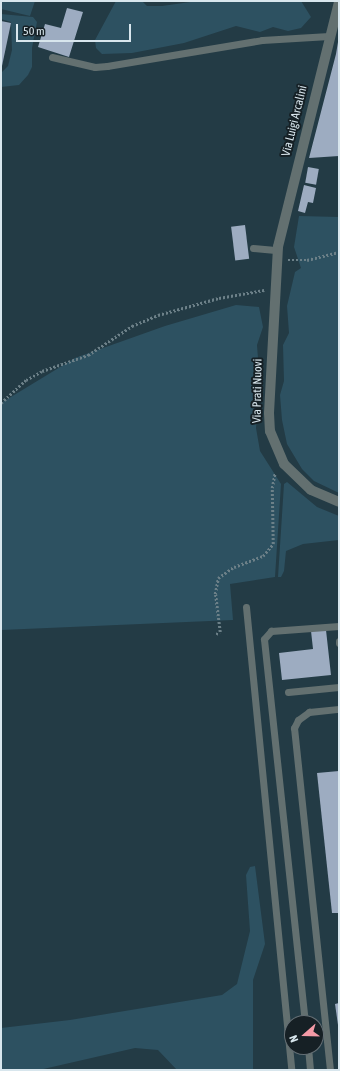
<!DOCTYPE html>
<html>
<head>
<meta charset="utf-8">
<style>
	body { margin:0 }
	#map { position:relative; width:340px; height:1071px; overflow:hidden; background:#233b45; font-family:"Asap Condensed",sans-serif }
	div>[style] { position:absolute }
	[style*='--x'] { left:calc(var(--x)*1px); top:calc(var(--y)*1px); width:calc(var(--w)*1px); rotate:calc(var(--a)*1deg) }
	.green>* { inset:0; background:#2d5161 }
	.building>* { inset:0; background:#9dacc1; transform-origin:0 0 }
	.path>* { height:2.5px; margin-top:-1.25px; transform-origin:0; background:repeating-linear-gradient(90deg,#6c8088 0 2px,transparent 0 4px) }
	.lane>* { height:7px; margin:-3.5px; padding:0 3.5px; transform-origin:3.5px; border-radius:3.5px; background:#637070 }
	.street>* { height:10px; margin:-5px; padding:0 5px; transform-origin:5px; border-radius:5px; background:#637070 }
	span { translate:-50% -50%; white-space:nowrap; text-align:center; line-height:1.15; -webkit-text-stroke:4px #162025; paint-order:stroke }
	.street-label { font-size:12px; color:#d8e6ed }
	.frame { position:absolute; inset:0; border:2px solid #d8e6ed; pointer-events:none }
	.north { position:absolute; left:284px; top:1015px; width:40px; height:40px; box-sizing:border-box; background:#162025; border:1px solid #646f75; border-radius:50%; rotate:250deg; font-size:11px; font-weight:700; line-height:16px; text-align:center; color:#d8e6ed }
	.north::after { content:''; display:block; margin:auto; width:14px; height:18px; background:#f49aa6; clip-path:polygon(50% 0,100% 100%,50% 72%,0 100%) }
	.scale { position:absolute; left:16px; top:24px; width:115px; height:18px; box-sizing:border-box; border:2px solid #d8e6ed; border-top:0; padding-left:5px; font-size:12px; line-height:14px; white-space:nowrap; color:#d8e6ed; -webkit-text-stroke:3px #162025; paint-order:stroke }
</style>
</head>
<body>
<div id="map">
	<div class="green">
		<i style="clip-path:polygon(1px 1px,35px 1px,30px 16px,1px 9px)"></i>
		<i style="clip-path:polygon(116px 1px,142px 1px,147px 6px,162px 6px,197px 1px,301px 1px,311px 17px,301px 28px,288px 31px,273px 27px,260px 32px,236px 26px,184px 43px,132px 53px,102px 54px,96px 48px,95px 40px)"></i>
		<i style="clip-path:polygon(1px 14px,33px 17px,37px 22px,32px 48px,32px 67px,28px 75px,19px 85px,1px 87px,1px 73px,8px 66px,12px 50px,11px 22px,1px 19px)"></i>
		<i style="clip-path:polygon(299px 216px,339px 217px,339px 493px,314px 481px,302px 469px,287px 444px,282px 420px,280px 395px,284px 381px,283px 345px,289px 333px,287px 306px,295px 272px,301px 268px,294px 247px)"></i>
		<i style="clip-path:polygon(236px 305px,259px 307px,263px 327px,257px 345px,260px 386px,256px 428px,260px 451px,281px 484px,275px 577px,230px 584px,233px 620px,1px 630px,1px 403px,75px 358px,165px 326px)"></i>
		<i style="clip-path:polygon(287px 482px,317px 507px,339px 516px,339px 540px,303px 544px,286px 551px,284px 571px,281px 577px,278px 577px,284px 484px)"></i>
		<i style="clip-path:polygon(255px 866px,265px 944px,253px 980px,253px 1070px,177px 1070px,158px 1050px,135px 1048px,39px 1070px,1px 1070px,1px 1028px,70px 1020px,222px 995px,237px 984px,250px 931px,246px 875px,250px 867px)"></i>
	</div>
	<div class="building">
		<i style="clip-path:polygon(67px 8px,83px 12px,69px 57px,38px 47px,45px 24px,61px 28px)"></i>
		<i style="clip-path:polygon(1px 21px,11px 23px,2px 66px,1px 66px)"></i>
		<i style="clip-path:polygon(338px 42px,339px 156px,309px 158px,336px 54px)"></i>
		<i style="left:308px;top:167px;width:11px;height:16px;rotate:10deg"></i>
		<i style="clip-path:polygon(304px 185px,316px 188px,313px 203px,308px 202px,305px 213px,298px 211px)"></i>
		<i style="left:245px;top:225px;width:34px;height:14px;rotate:83deg"></i>
		<i style="clip-path:polygon(326px 630px,331px 675px,282px 680px,279px 653px,313px 649px,311px 631px)"></i>
		<i style="clip-path:polygon(339px 771px,339px 913px,332px 913px,317px 773px)"></i>
		<i style="clip-path:polygon(339px 1003px,339px 1025px,338px 1025px,335px 1004px)"></i>
	</div>
	<div class="path">
		<i style="--x:288;--y:260;--w:19;--a:0"></i>
		<i style="--x:307;--y:260;--w:33;--a:-14"></i>
		<i style="--x:1;--y:403;--w:34;--a:-43"></i>
		<i style="--x:26;--y:380;--w:18;--a:-29"></i>
		<i style="--x:42;--y:371;--w:49;--a:-19.2"></i>
		<i style="--x:88;--y:355;--w:53;--a:-33.4"></i>
		<i style="--x:132;--y:326;--w:28;--a:-23"></i>
		<i style="--x:158;--y:315;--w:63;--a:-15.6"></i>
		<i style="--x:219;--y:298;--w:46;--a:-10.1"></i>
		<i style="--x:216;--y:634;--w:4;--a:-27"></i>
		<i style="--x:220;--y:632;--w:38;--a:-97"></i>
		<i style="--x:215;--y:594;--w:16;--a:-79"></i>
		<i style="--x:218;--y:578;--w:19;--a:-35"></i>
		<i style="--x:234;--y:567;--w:31;--a:-21"></i>
		<i style="--x:263;--y:556;--w:16;--a:-50"></i>
		<i style="--x:273;--y:544;--w:56;--a:-91"></i>
		<i style="--x:272;--y:488;--w:15;--a:-79"></i>
	</div>
	<div class="lane">
		<i style="--x:52;--y:57;--w:44;--a:13.1"></i>
		<i style="--x:95;--y:67;--w:12;--a:-5"></i>
		<i style="--x:107;--y:66;--w:157;--a:-9.5"></i>
		<i style="--x:262;--y:40;--w:67;--a:-3.4"></i>
		<i style="--x:253;--y:248;--w:25;--a:5"></i>
		<i style="--x:246;--y:607;--w:465;--a:84.4"></i>
		<i style="--x:339;--y:641;--w:2;--a:90"></i>
		<i style="--x:288;--y:692;--w:51;--a:-5.6"></i>
		<i style="--x:305;--y:1023;--w:386;--a:-96.1"></i>
		<i style="--x:264;--y:639;--w:11;--a:-49"></i>
		<i style="--x:271;--y:631;--w:68;--a:-4.2"></i>
		<i style="--x:308;--y:1047;--w:23;--a:85"></i>
		<i style="--x:330;--y:1070;--w:344;--a:-96"></i>
		<i style="--x:294;--y:728;--w:9;--a:-63"></i>
		<i style="--x:298;--y:720;--w:14;--a:-36"></i>
		<i style="--x:309;--y:712;--w:30;--a:-6"></i>
	</div>
	<div class="street">
		<i style="--x:339;--y:2;--w:252;--a:104"></i>
		<i style="--x:278;--y:247;--w:166;--a:93.1"></i>
		<i style="--x:269;--y:413;--w:18;--a:87"></i>
		<i style="--x:270;--y:431;--w:36;--a:67"></i>
		<i style="--x:284;--y:464;--w:37;--a:44"></i>
		<i style="--x:311;--y:490;--w:30;--a:23"></i>
	</div>
	<div class="street-label">
		<span style="left:295px;top:121px;rotate:-76deg">Via Luigi Arcalini</span>
		<span style="left:258px;top:391px;rotate:-89deg">Via Prati Nuovi</span>
	</div>
	<div class="frame"></div>
	<div class="north">N</div>
	<div class="scale">50 m</div>
</div>
</body>
</html>
